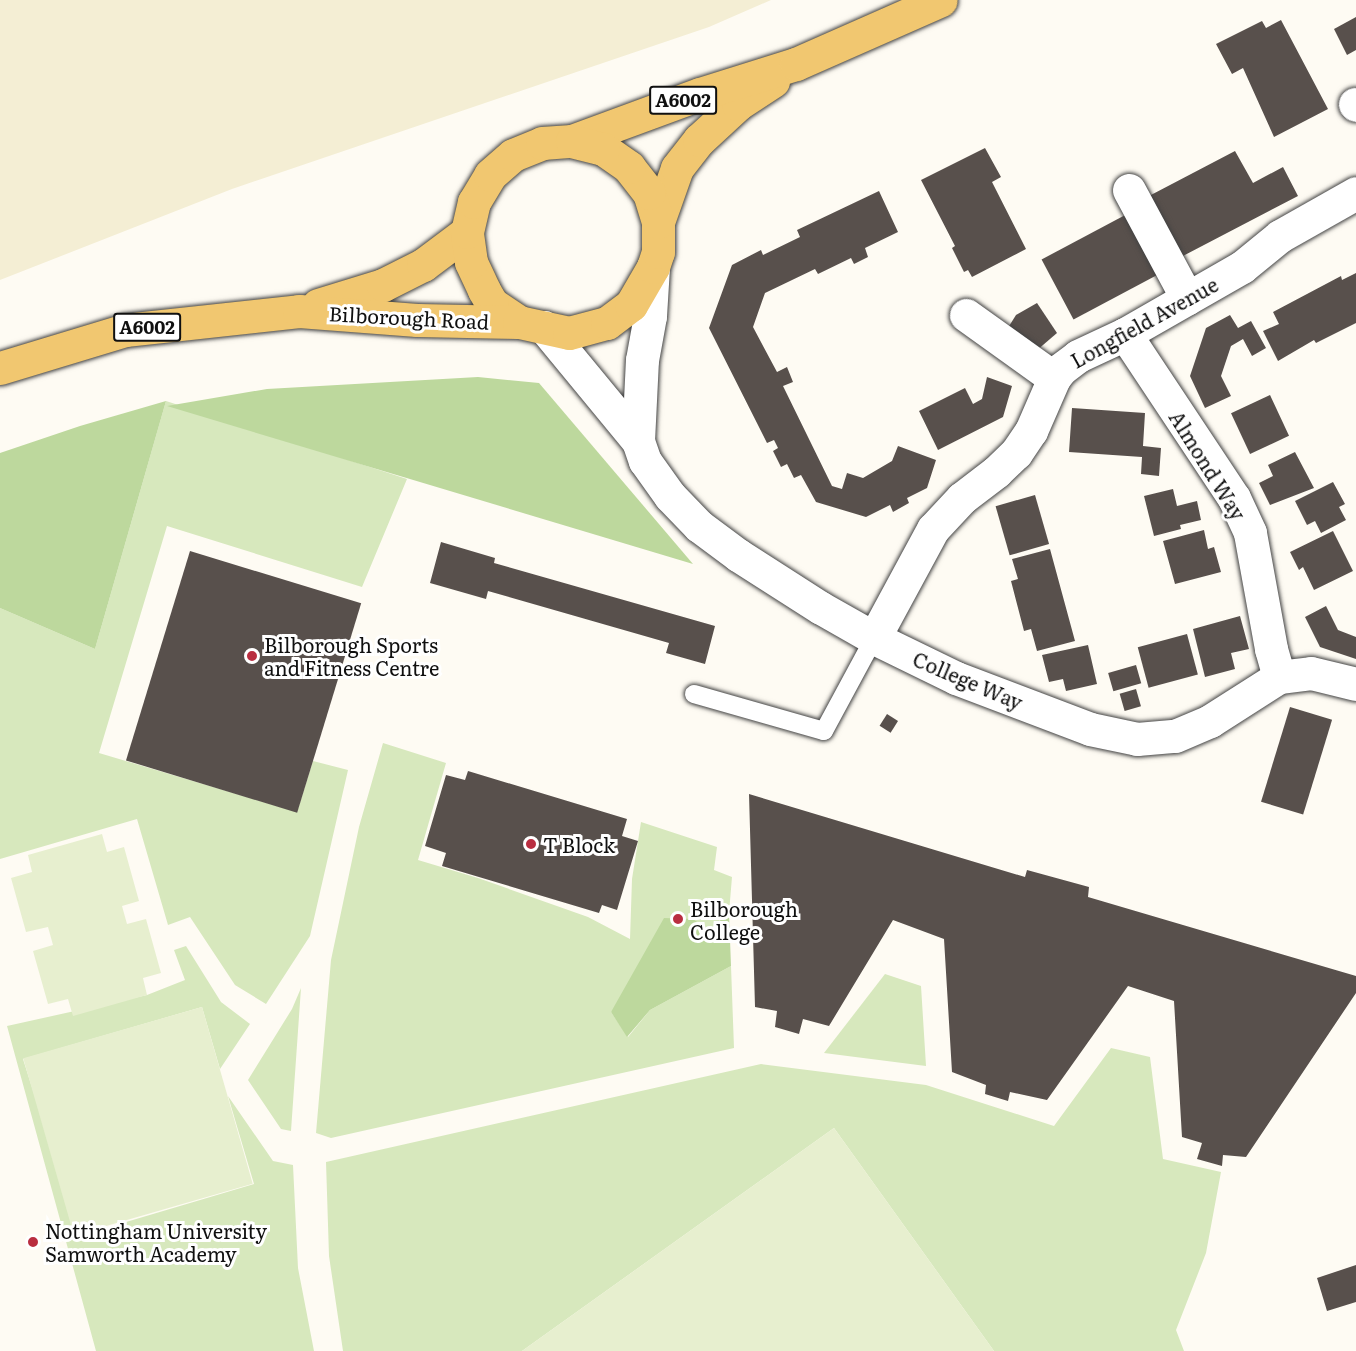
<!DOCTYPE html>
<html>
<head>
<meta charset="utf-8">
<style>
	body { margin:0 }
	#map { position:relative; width:1356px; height:1351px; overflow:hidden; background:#fefbf3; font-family:Literata,serif }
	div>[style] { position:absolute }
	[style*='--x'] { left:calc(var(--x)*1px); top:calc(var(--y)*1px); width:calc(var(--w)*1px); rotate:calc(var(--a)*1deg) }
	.farmland>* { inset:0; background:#f4eed4 }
	.green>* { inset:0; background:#d7e8bd }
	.forest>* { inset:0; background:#bdd89d }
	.pitch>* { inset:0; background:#e7efcf; transform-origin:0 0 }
	.building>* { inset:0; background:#58504c; transform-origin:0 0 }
	.roads { filter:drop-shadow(0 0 2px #434343) drop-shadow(0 0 2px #434343) }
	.lane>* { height:18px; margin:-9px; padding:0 9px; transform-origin:9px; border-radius:9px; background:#fff }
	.street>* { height:33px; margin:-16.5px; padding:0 16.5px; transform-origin:16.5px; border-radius:16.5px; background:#fff }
	.primary>* { height:33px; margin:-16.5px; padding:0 16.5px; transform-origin:16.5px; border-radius:16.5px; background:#f1c770 }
	.dots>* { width:16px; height:16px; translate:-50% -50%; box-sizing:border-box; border:3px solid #fff; border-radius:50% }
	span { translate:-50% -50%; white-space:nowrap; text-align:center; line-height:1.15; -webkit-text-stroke:6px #fff; paint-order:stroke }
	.shield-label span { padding:2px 4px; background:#fff; border:2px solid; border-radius:4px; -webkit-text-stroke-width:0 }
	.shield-label { font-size:18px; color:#101010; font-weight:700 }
	.street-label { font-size:20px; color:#101010 }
	.poi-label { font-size:20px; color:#101010 }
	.left { translate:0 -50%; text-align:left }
</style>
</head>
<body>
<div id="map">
	<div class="farmland">
		<i style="clip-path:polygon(0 0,771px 0,709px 27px,232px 189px,0 280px)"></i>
	</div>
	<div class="green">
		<i style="clip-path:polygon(166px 401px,407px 479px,362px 587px,167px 526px,99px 753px,297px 812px,313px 761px,348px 770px,310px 936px,266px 1004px,235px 985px,190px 917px,168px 925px,137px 819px,0 859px,0 608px,95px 649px)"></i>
		<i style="clip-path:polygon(383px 743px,446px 763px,418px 860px,478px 878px,588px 917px,630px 939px,632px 879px,641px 822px,717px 847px,714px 870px,732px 877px,729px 913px,611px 1012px,628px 1037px,650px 1010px,731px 966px,734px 1048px,331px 1138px,316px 1133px,331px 960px,359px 827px)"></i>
		<i style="clip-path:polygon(186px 946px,221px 1002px,250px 1024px,220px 1069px,202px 1007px,23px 1059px,79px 1236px,254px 1184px,228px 1096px,273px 1161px,293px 1165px,298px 1268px,314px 1351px,96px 1351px,7px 1026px,147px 995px,185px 980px,174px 950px)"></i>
		<i style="clip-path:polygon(885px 974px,921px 986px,926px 1066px,824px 1053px)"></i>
		<i style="clip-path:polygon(301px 988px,291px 1131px,281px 1129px,248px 1080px,292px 1009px)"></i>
		<i style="clip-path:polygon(1111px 1048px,1150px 1057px,1163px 1159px,1221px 1172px,1206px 1253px,1176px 1330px,1184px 1351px,994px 1351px,834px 1128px,522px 1351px,343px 1351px,329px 1256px,326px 1162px,761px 1064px,926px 1085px,1054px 1126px)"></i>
	</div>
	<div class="forest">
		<i style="clip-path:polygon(478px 377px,539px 383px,693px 564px,167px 406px,267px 389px)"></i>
		<i style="clip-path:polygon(166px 401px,95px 649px,0 608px,0 453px,80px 426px)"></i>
		<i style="clip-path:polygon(729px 913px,731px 966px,650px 1010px,627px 1037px,611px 1012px,664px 918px,693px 919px,708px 930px)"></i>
	</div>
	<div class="pitch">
		<i style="clip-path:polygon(102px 834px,107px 852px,124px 847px,139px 901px,122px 906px,127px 924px,146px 919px,161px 973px,143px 978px,147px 995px,73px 1016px,68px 999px,48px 1004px,33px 951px,53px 945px,48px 927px,26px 932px,11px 878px,32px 872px,28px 855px)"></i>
		<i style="left:202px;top:1007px;width:184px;height:186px;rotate:74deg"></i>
		<i style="clip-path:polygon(834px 1128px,994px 1351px,522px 1351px)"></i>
	</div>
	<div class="building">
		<i style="clip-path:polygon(1356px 17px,1356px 50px,1347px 55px,1334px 29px)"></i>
		<i style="clip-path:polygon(1281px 20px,1328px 109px,1274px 137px,1243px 68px,1232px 74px,1216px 44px,1262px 21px,1266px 28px)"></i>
		<i style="clip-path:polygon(985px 148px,1001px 177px,992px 182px,1026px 249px,972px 277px,968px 270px,964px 272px,952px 248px,955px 246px,921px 180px)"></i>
		<i style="clip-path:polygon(1235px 151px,1253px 183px,1283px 167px,1298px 196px,1181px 257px,1149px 196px)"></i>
		<i style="clip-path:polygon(879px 191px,898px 232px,865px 248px,868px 257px,854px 264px,851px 258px,818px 274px,815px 269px,765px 293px,753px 327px,777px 372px,787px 367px,793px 382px,783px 386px,832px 486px,842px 489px,847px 473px,863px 478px,892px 461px,898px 446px,936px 460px,927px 488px,907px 498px,909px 503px,893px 512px,890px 505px,866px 517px,816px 502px,801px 475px,794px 478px,787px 464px,781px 467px,773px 451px,778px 448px,774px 440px,767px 443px,709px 328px,732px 265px,761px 250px,763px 255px,800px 237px,797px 230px)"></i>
		<i style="left:1129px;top:213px;width:68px;height:99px;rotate:62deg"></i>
		<i style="clip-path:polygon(1356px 273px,1356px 323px,1316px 343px,1314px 340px,1278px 361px,1263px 331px,1279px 324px,1273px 312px,1341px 276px,1342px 280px)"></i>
		<i style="clip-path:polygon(1037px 303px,1057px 333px,1036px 351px,1006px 331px,1016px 315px)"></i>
		<i style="clip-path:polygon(1230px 315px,1238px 328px,1251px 321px,1266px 348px,1252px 356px,1243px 339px,1231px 346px,1221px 376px,1231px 396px,1205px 408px,1190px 376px,1206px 328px)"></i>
		<i style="clip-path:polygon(987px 377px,1012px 386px,1003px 417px,938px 450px,919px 411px,965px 388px,973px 404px,982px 399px)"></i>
		<i style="left:1270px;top:395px;width:45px;height:43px;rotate:65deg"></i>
		<i style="clip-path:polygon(1072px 408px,1145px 413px,1143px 446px,1161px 448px,1159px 476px,1141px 474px,1142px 457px,1069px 452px)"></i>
		<i style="clip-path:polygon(1295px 452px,1314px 488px,1270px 505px,1259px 483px,1273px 476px,1268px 465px)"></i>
		<i style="clip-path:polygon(1333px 482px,1345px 504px,1339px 507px,1346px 520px,1321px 533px,1315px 521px,1307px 525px,1295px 501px)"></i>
		<i style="clip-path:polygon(1173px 489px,1177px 506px,1197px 501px,1201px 520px,1180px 525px,1181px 529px,1154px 536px,1144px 496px)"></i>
		<i style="left:1035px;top:495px;width:51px;height:41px;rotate:74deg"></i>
		<i style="clip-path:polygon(1204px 530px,1208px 549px,1214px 547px,1221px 572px,1175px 584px,1163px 541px)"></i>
		<i style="clip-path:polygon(1333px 531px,1353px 571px,1314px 590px,1303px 567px,1299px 570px,1290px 552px)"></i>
		<i style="clip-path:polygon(441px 542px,495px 558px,494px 563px,715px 626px,705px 664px,666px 653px,669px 643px,488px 591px,486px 599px,430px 583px)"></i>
		<i style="clip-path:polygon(1050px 549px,1075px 641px,1037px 651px,1031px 629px,1024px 631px,1011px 581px,1018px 579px,1012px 559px)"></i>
		<i style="left:190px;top:551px;width:179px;height:219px;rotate:17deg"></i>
		<i style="clip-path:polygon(1326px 606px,1338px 630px,1356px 637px,1356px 659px,1320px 647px,1305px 617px)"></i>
		<i style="clip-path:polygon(1240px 616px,1249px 649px,1231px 653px,1235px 669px,1205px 677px,1193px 629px)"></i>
		<i style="left:1187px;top:634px;width:42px;height:51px;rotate:75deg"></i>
		<i style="clip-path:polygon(1088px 645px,1097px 684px,1066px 691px,1063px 679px,1049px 682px,1042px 655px)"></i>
		<i style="left:1136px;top:665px;width:19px;height:29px;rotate:74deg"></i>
		<i style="left:1136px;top:689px;width:18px;height:17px;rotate:74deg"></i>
		<i style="left:1290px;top:707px;width:44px;height:99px;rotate:17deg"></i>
		<i style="left:887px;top:714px;width:13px;height:14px;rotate:32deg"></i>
		<i style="clip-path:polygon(468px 771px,627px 819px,622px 836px,638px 841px,617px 910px,602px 905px,599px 913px,442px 866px,446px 853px,425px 846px,446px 775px,465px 780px)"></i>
		<i style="clip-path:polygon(749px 794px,1025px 877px,1027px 870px,1089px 887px,1088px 897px,1356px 976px,1356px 993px,1246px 1157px,1223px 1155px,1222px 1166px,1197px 1159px,1202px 1143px,1182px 1137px,1174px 1001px,1128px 986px,1047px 1100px,1010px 1092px,1008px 1101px,985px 1094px,986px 1085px,952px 1072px,944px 939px,893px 920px,829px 1026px,803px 1019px,799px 1034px,775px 1027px,777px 1011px,755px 1007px)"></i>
		<i style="clip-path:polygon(1356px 1265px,1356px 1302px,1327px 1311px,1317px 1278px)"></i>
	</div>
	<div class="roads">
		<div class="lane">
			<i style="--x:694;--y:694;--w:135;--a:15.9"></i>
			<i style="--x:824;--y:731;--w:106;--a:-61.7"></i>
		</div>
		<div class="street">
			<i style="--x:1355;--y:104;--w:1;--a:45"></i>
			<i style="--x:1129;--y:190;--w:123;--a:61.8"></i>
			<i style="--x:966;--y:315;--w:108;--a:35.6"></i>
			<i style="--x:544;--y:327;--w:148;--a:50.5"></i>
			<i style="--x:638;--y:441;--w:21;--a:71"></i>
			<i style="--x:645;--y:461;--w:43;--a:54.5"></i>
			<i style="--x:670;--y:496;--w:42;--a:46"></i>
			<i style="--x:699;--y:526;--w:49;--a:36.6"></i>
			<i style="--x:738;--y:555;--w:98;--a:32.6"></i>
			<i style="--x:821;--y:608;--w:61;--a:29.5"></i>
			<i style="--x:874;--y:638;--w:91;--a:26"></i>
			<i style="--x:956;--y:678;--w:143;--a:20.8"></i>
			<i style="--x:1090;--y:729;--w:48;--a:12"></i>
			<i style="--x:1137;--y:739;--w:38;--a:-5"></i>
			<i style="--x:1175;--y:736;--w:38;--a:-23"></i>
			<i style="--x:1210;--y:721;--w:82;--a:-32.5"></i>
			<i style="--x:1279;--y:677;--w:32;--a:-7"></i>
			<i style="--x:1311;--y:673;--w:46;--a:13.7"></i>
			<i style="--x:1125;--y:334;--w:197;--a:56.4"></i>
			<i style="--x:1234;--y:498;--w:38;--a:65"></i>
			<i style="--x:1250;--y:533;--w:118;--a:79.7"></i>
			<i style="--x:1271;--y:649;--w:29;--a:74"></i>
			<i style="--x:638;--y:441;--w:81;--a:-87.2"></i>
			<i style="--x:642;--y:360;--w:45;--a:-79.7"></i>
			<i style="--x:650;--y:316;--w:49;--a:-86.5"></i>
			<i style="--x:874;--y:638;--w:124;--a:-61.6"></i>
			<i style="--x:933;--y:529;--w:42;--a:-46.9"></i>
			<i style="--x:962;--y:498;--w:43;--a:-37.4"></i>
			<i style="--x:996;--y:472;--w:28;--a:-44"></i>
			<i style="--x:1016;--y:453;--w:27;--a:-56"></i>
			<i style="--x:1031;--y:431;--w:58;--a:-66.5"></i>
			<i style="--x:1054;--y:378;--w:11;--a:-52"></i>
			<i style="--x:1061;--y:369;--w:21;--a:-37"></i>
			<i style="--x:1078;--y:356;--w:52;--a:-25.1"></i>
			<i style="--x:1125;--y:334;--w:135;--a:-29.8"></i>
			<i style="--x:1242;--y:267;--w:49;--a:-39.2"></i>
			<i style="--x:1280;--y:236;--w:87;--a:-29.5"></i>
		</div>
		<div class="primary">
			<i style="--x:658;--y:222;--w:57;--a:-70.6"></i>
			<i style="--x:677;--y:168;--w:36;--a:-52"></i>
			<i style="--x:699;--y:140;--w:53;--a:-42.7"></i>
			<i style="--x:738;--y:104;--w:42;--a:-33.3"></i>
			<i style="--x:318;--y:305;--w:68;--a:-17.1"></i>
			<i style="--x:383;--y:285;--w:45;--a:-26.6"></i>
			<i style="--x:423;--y:265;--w:55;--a:-36.9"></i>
			<i style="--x:519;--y:322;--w:32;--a:-146"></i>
			<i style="--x:492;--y:304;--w:16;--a:-120"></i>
			<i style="--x:484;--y:290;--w:31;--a:-115"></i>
			<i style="--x:471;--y:262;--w:30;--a:-98"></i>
			<i style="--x:467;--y:232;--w:31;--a:-77"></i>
			<i style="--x:474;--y:202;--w:31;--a:-59"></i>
			<i style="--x:490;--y:175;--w:30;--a:-41"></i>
			<i style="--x:513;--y:155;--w:31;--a:-22"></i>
			<i style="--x:542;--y:143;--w:30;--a:-4"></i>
			<i style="--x:572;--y:141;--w:136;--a:-20.2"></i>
			<i style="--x:700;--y:94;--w:101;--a:-17.4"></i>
			<i style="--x:796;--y:64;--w:158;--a:-23.8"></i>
			<i style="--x:0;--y:368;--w:131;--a:-16.9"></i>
			<i style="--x:125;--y:330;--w:175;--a:-6.2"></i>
			<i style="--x:299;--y:311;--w:118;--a:4.4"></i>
			<i style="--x:417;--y:320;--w:102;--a:1.1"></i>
			<i style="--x:519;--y:322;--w:51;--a:12.4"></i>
			<i style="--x:569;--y:333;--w:39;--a:-15"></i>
			<i style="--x:607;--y:323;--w:30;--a:-37"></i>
			<i style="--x:631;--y:305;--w:44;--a:-59.9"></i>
			<i style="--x:653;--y:267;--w:16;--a:-72"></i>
			<i style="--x:658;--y:252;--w:30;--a:-90"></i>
			<i style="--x:658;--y:222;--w:30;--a:-107"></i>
			<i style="--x:649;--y:193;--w:33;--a:-128"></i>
			<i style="--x:629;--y:167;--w:32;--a:-145"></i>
			<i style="--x:603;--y:149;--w:32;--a:-166"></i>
		</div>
	</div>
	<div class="dots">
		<i style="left:252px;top:656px;background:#b92e40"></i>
		<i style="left:531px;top:844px;background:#b92e40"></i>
		<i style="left:678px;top:919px;background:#b92e40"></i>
		<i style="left:33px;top:1242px;background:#b92e40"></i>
	</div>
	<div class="shield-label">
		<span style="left:683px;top:100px">A6002</span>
		<span style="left:147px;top:327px">A6002</span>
	</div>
	<div class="street-label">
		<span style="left:409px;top:317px;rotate:3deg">Bilborough Road</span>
		<span style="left:1144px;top:322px;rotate:-29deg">Longfield Avenue</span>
		<span style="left:1208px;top:465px;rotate:58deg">Almond Way</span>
		<span style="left:968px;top:680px;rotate:23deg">College Way</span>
	</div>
	<div class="poi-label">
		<span class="left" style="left:264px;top:656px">Bilborough Sports<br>and Fitness Centre</span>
		<span class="left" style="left:543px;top:844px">T Block</span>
		<span class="left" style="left:690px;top:920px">Bilborough<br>College</span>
		<span class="left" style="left:45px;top:1242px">Nottingham University<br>Samworth Academy</span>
	</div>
</div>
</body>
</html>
